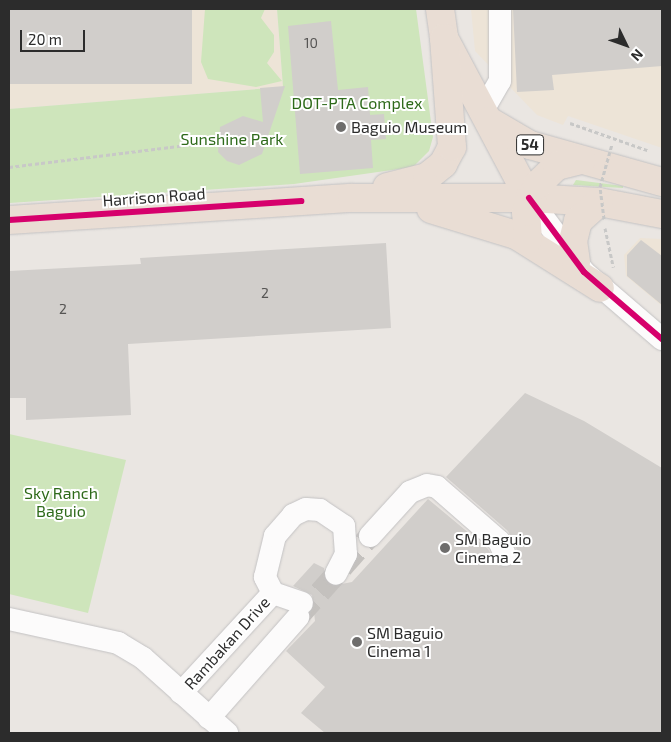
<!DOCTYPE html>
<html>
<head>
<meta charset="utf-8">
<style>
	body { margin:0 }
	#map { position:relative; width:671px; height:742px; overflow:hidden; background:#eae6e2; font-family:"Exo 2",sans-serif }
	div>[style] { position:absolute }
	[style*='--x'] { left:calc(var(--x)*1px); top:calc(var(--y)*1px); width:calc(var(--w)*1px); rotate:calc(var(--a)*1deg) }
	.education>* { inset:0; background:#ede4d7 }
	.green>* { inset:0; background:#cee5bb }
	.building>* { inset:0; background:#d1cecb; transform-origin:0 0 }
	.minor-tunnel>* { height:22px; margin-top:-11px; transform-origin:0; background:repeating-linear-gradient(90deg,#c4c1be 0 22px,transparent 0 33px) }
	.path>* { height:3px; margin-top:-1.5px; transform-origin:0; background:repeating-linear-gradient(90deg,#c8c8c7 0 4px,transparent 0 6.5px) }
	.roads { filter:drop-shadow(0 0 1px #c3c2c3) drop-shadow(0 0 1px #c3c2c3) }
	.minor>* { height:22px; margin:-11px; padding:0 11px; transform-origin:11px; border-radius:11px; background:#fcfbfb }
	.highway>* { height:28px; margin:-14px; padding:0 14px; transform-origin:14px; border-radius:14px; background:#e9ddd4 }
	.path-bridge>* { height:3px; margin-top:-1.5px; transform-origin:0; background:repeating-linear-gradient(90deg,#c8c8c7 0 4px,transparent 0 6.5px) }
	.cycleway>* { height:6px; margin:-3px; padding:0 3px; transform-origin:3px; border-radius:3px; background:#d6006c }
	.dots>* { width:14px; height:14px; translate:-50% -50%; box-sizing:border-box; border:2px solid #fff; border-radius:50% }
	span { translate:-50% -50%; white-space:nowrap; text-align:center; line-height:1.15; -webkit-text-stroke:4px #fff; paint-order:stroke }
	.number-label { font-size:14px; color:#565554 }
	.number-label span { -webkit-text-stroke-width:0 }
	.shield-label span { padding:1px 4px; background:#fff; border:1px solid; border-radius:4px; -webkit-text-stroke-width:0 }
	.shield-label { font-size:15px; color:#2c2c2c; font-weight:700 }
	.park-label { font-size:16px; color:#2e6a1a }
	.poi-label { font-size:16px; color:#2c2c2c }
	.left { translate:0 -50%; text-align:left }
	.street-label { font-size:16px; color:#2c2c2c }
	.frame { position:absolute; inset:0; border:10px solid #2c2c2c; pointer-events:none }
	.north { position:absolute; left:601px; top:20px; width:50px; height:50px; -webkit-text-stroke:4px #fff; paint-order:stroke; rotate:132deg; font-size:14px; font-weight:700; line-height:20px; text-align:center; color:#2c2c2c }
	.north::after { content:''; display:block; margin:auto; width:18px; height:22px; background:#2c2c2c; clip-path:polygon(50% 0,100% 100%,50% 72%,0 100%) }
	.scale { position:absolute; left:20px; top:30px; width:65px; height:22px; box-sizing:border-box; border:2px solid #2c2c2c; border-top:0; padding-left:6px; font-size:15px; line-height:18px; white-space:nowrap; color:#2c2c2c; -webkit-text-stroke:4px #fff; paint-order:stroke }
</style>
</head>
<body>
<div id="map">
	<div class="education">
		<i style="clip-path:polygon(9px 9px,277px 9px,283px 87px,9px 109px)"></i>
		<i style="clip-path:polygon(471px 9px,662px 9px,662px 148px,568px 116px,563px 125px,537px 115px,475px 51px)"></i>
		<i style="clip-path:polygon(640px 238px,662px 239px,662px 306px,626px 276px,624px 255px)"></i>
	</div>
	<div class="green">
		<i style="clip-path:polygon(205px 9px,265px 9px,261px 18px,274px 35px,274px 52px,267px 63px,282px 81px,256px 87px,208px 79px,201px 62px)"></i>
		<i style="clip-path:polygon(277px 9px,416px 9px,433px 137px,429px 151px,413px 167px,294px 184px,9px 203px,9px 109px,283px 87px)"></i>
		<i style="clip-path:polygon(576px 180px,623px 186px,623px 188px,573px 185px)"></i>
		<i style="clip-path:polygon(9px 434px,126px 460px,88px 613px,9px 594px)"></i>
	</div>
	<div class="building">
		<i style="left:192px;top:9px;width:75px;height:183px;rotate:90deg"></i>
		<i style="clip-path:polygon(513px 9px,662px 9px,662px 66px,552px 75px,554px 90px,517px 92px)"></i>
		<i style="clip-path:polygon(331px 21px,338px 90px,368px 87px,370px 115px,384px 114px,386px 139px,371px 140px,373px 168px,300px 174px,288px 26px)"></i>
		<i style="clip-path:polygon(285px 86px,262px 154px,239px 165px,227px 161px,218px 152px,220px 127px,243px 116px,263px 122px,260px 88px)"></i>
		<i style="clip-path:polygon(641px 240px,662px 256px,662px 305px,627px 276px,627px 255px)"></i>
		<i style="clip-path:polygon(386px 243px,391px 328px,128px 344px,131px 415px,26px 420px,26px 398px,9px 398px,9px 271px,141px 264px,140px 258px)"></i>
		<i style="clip-path:polygon(525px 393px,584px 421px,662px 468px,662px 733px,325px 733px,301px 713px,325px 687px,286px 651px,315px 621px,312px 595px,293px 586px,314px 563px,324px 568px,325px 581px,331px 586px,352px 582px,428px 499px,488px 549px,498px 566px,515px 563px,517px 550px,508px 531px,446px 477px)"></i>
	</div>
	<div class="minor-tunnel">
		<i style="--x:298;--y:617;--w:108;--a:-48.4"></i>
	</div>
	<div class="path">
		<i style="--x:570;--y:123;--w:82;--a:19.3"></i>
		<i style="--x:9;--y:167;--w:193;--a:-7.1"></i>
		<i style="--x:605;--y:228;--w:40;--a:78"></i>
	</div>
	<div class="roads">
		<div class="minor">
			<i style="--x:482;--y:112;--w:36;--a:-60"></i>
			<i style="--x:500;--y:81;--w:72;--a:-90"></i>
			<i style="--x:529;--y:198;--w:92;--a:53.4"></i>
			<i style="--x:584;--y:272;--w:103;--a:40.7"></i>
			<i style="--x:370;--y:536;--w:59;--a:-47.7"></i>
			<i style="--x:410;--y:492;--w:18;--a:-22"></i>
			<i style="--x:427;--y:485;--w:10;--a:11"></i>
			<i style="--x:437;--y:487;--w:82;--a:41.1"></i>
			<i style="--x:499;--y:541;--w:15;--a:67"></i>
			<i style="--x:302;--y:603;--w:31;--a:-161"></i>
			<i style="--x:273;--y:593;--w:18;--a:-117"></i>
			<i style="--x:265;--y:577;--w:42;--a:-76.3"></i>
			<i style="--x:275;--y:536;--w:28;--a:-49"></i>
			<i style="--x:293;--y:515;--w:14;--a:-25"></i>
			<i style="--x:306;--y:509;--w:14;--a:4"></i>
			<i style="--x:320;--y:510;--w:29;--a:34"></i>
			<i style="--x:344;--y:526;--w:28;--a:86"></i>
			<i style="--x:346;--y:554;--w:22;--a:117"></i>
			<i style="--x:9;--y:619;--w:112;--a:12.4"></i>
			<i style="--x:118;--y:643;--w:29;--a:31"></i>
			<i style="--x:143;--y:658;--w:113;--a:41.8"></i>
			<i style="--x:181;--y:693;--w:136;--a:-47.4"></i>
			<i style="--x:209;--y:718;--w:135;--a:-48.6"></i>
		</div>
		<div class="highway">
			<i style="--x:440;--y:9;--w:29;--a:82"></i>
			<i style="--x:444;--y:38;--w:181;--a:62"></i>
			<i style="--x:489;--y:121;--w:48;--a:30.3"></i>
			<i style="--x:530;--y:145;--w:137;--a:15.7"></i>
			<i style="--x:387;--y:187;--w:41;--a:-14"></i>
			<i style="--x:427;--y:177;--w:21;--a:-39"></i>
			<i style="--x:443;--y:164;--w:19;--a:-62"></i>
			<i style="--x:452;--y:147;--w:109;--a:-94.2"></i>
			<i style="--x:431;--y:209;--w:89;--a:17"></i>
			<i style="--x:516;--y:235;--w:99;--a:32.2"></i>
			<i style="--x:9;--y:220;--w:344;--a:-3.7"></i>
			<i style="--x:352;--y:198;--w:177;--a:0"></i>
			<i style="--x:529;--y:198;--w:70;--a:3.3"></i>
			<i style="--x:599;--y:202;--w:64;--a:10.8"></i>
			<i style="--x:528;--y:240;--w:28;--a:-94"></i>
			<i style="--x:526;--y:212;--w:29;--a:-68"></i>
			<i style="--x:537;--y:185;--w:28;--a:-44"></i>
			<i style="--x:557;--y:166;--w:25;--a:-14"></i>
			<i style="--x:576;--y:262;--w:21;--a:-98"></i>
			<i style="--x:573;--y:241;--w:21;--a:-76"></i>
			<i style="--x:578;--y:221;--w:28;--a:-42"></i>
		</div>
	</div>
	<div class="path-bridge">
		<i style="--x:604;--y:219;--w:32;--a:-97"></i>
		<i style="--x:600;--y:187;--w:45;--a:-74.4"></i>
	</div>
	<div class="cycleway">
		<i style="--x:529;--y:198;--w:92;--a:53.4"></i>
		<i style="--x:584;--y:272;--w:103;--a:40.7"></i>
		<i style="--x:9;--y:220;--w:293;--a:-3.7"></i>
	</div>
	<div class="dots">
		<i style="left:341px;top:127px;background:#6e6d6c"></i>
		<i style="left:445px;top:548px;background:#6e6d6c"></i>
		<i style="left:357px;top:642px;background:#6e6d6c"></i>
	</div>
	<div class="number-label">
		<span style="left:311px;top:43px">10</span>
		<span style="left:265px;top:293px">2</span>
		<span style="left:63px;top:309px">2</span>
	</div>
	<div class="shield-label">
		<span style="left:530px;top:145px">54</span>
	</div>
	<div class="park-label">
		<span style="left:357px;top:103px">DOT-PTA Complex</span>
		<span style="left:232px;top:139px">Sunshine Park</span>
		<span style="left:61px;top:502px">Sky Ranch<br>Baguio</span>
	</div>
	<div class="poi-label">
		<span class="left" style="left:351px;top:127px">Baguio Museum</span>
		<span class="left" style="left:455px;top:548px">SM Baguio<br>Cinema 2</span>
		<span class="left" style="left:367px;top:642px">SM Baguio<br>Cinema 1</span>
	</div>
	<div class="street-label">
		<span style="left:154px;top:197px;rotate:-4deg">Harrison Road</span>
		<span style="left:227px;top:643px;rotate:-48deg">Rambakan Drive</span>
	</div>
	<div class="frame"></div>
	<div class="north">N</div>
	<div class="scale">20 m</div>
</div>
</body>
</html>
